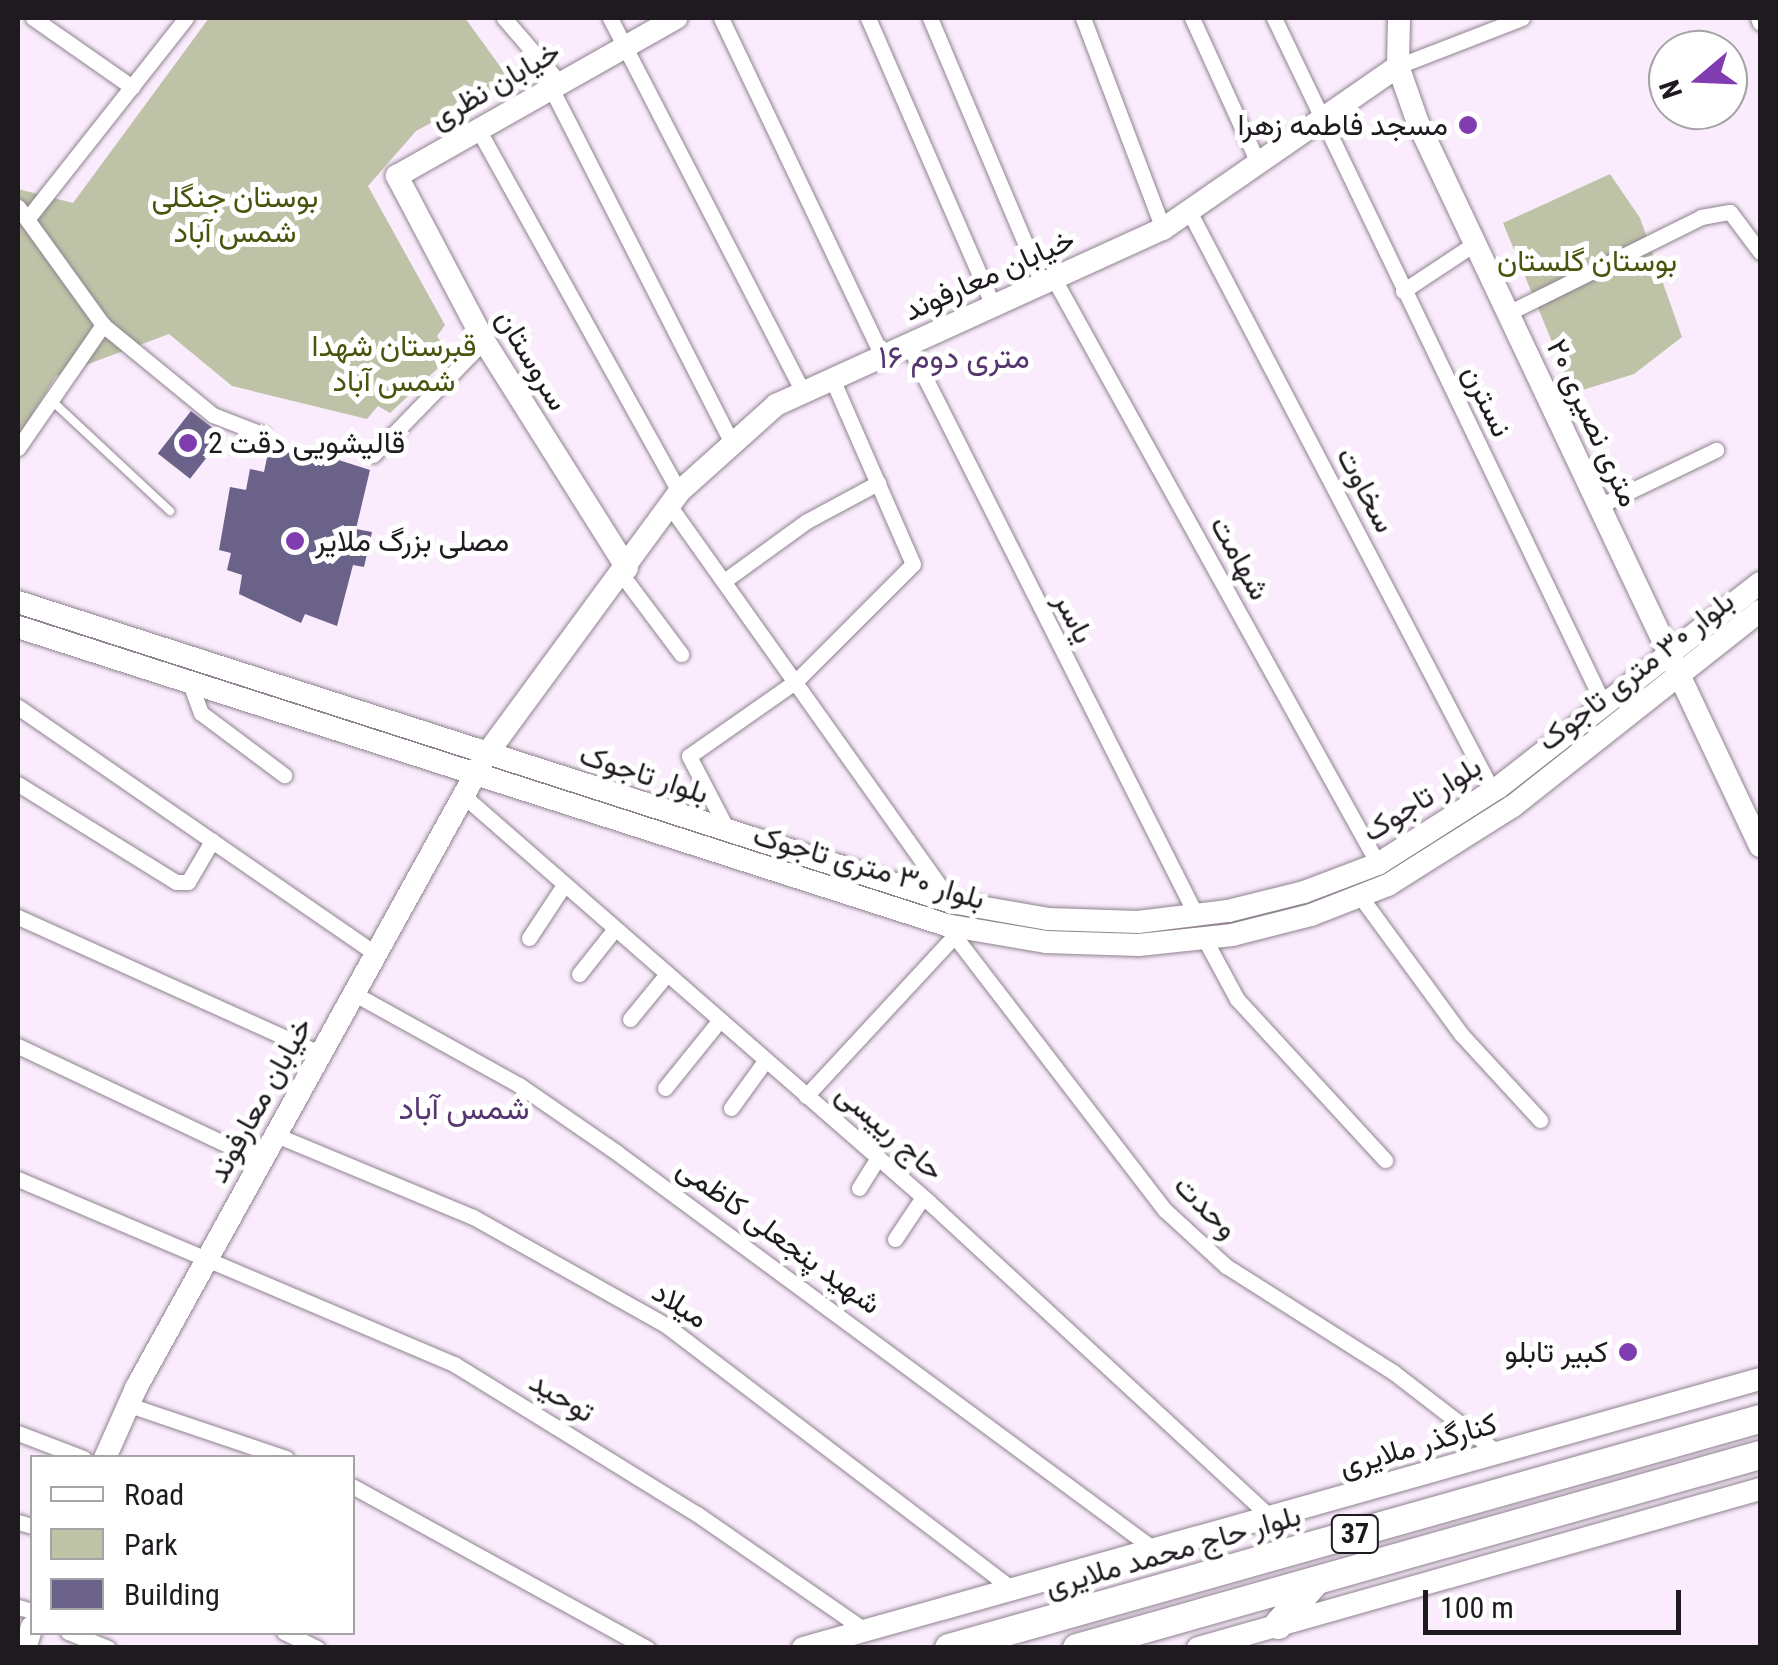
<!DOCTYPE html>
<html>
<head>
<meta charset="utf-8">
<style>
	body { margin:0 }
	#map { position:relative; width:1778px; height:1665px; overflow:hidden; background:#faecfc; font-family:"Roboto Condensed",Vazirmatn,sans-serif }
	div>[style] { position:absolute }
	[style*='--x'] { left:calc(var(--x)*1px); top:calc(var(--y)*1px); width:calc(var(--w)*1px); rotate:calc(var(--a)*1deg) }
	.green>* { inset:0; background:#bec3a7 }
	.building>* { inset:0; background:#6a6288; transform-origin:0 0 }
	.roads { filter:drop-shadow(0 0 2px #8f8290) drop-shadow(0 0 2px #8f8290) }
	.lane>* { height:8px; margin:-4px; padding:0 4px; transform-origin:4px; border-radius:4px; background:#fff }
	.street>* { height:15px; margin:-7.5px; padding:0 7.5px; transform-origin:7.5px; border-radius:7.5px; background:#fff }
	.secondary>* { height:22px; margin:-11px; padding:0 11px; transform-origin:11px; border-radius:11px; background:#fff }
	.highway>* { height:28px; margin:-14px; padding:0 14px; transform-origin:14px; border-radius:14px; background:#fff }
	.dots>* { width:28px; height:28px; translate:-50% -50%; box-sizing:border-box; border:5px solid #fff; border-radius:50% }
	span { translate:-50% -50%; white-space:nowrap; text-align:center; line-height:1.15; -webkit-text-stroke:10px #fff; paint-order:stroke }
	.shield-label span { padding:2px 8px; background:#fff; border:2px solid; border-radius:8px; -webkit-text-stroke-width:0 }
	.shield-label { font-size:28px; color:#1f1a20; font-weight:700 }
	.street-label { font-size:30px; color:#1f1a20 }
	.poi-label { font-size:30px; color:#1f1a20 }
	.right { translate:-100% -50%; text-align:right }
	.left { translate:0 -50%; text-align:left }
	.park-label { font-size:30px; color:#4b530d }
	.neighbourhood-label { font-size:32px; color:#56366f }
	.frame { position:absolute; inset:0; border:20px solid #1f1a20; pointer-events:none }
	.legend { position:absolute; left:30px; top:1455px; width:325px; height:180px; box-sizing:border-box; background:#fff; border:2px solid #a5a3a6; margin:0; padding:12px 18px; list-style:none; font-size:30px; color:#1f1a20 }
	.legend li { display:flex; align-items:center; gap:20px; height:50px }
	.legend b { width:50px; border:2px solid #a5a3a6 }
	.north { position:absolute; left:1648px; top:30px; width:100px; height:100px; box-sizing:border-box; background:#fff; border:2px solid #a5a3a6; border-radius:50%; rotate:251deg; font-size:28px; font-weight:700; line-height:40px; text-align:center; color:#1f1a20 }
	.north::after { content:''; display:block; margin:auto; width:35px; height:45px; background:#813db0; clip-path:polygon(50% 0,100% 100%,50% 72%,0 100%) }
	.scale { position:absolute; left:1423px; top:1590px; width:258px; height:45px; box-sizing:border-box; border:5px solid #1f1a20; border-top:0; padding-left:12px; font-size:30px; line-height:35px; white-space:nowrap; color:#1f1a20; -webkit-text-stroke:8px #fff; paint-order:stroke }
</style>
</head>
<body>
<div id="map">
	<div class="green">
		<i style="clip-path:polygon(209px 18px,465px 18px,510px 80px,416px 131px,368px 186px,445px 325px,437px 336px,450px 357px,390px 413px,378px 406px,367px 419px,232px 386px,169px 334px,56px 376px,18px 438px,18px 189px,73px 203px)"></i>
		<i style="clip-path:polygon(1610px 174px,1640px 218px,1682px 337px,1634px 374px,1573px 393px,1503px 223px)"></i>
	</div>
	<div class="building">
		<i style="left:191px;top:411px;width:41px;height:54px;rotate:38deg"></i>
		<i style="clip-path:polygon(269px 448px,302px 456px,304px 449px,370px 470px,356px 529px,372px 532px,364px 567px,353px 565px,337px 626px,305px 614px,301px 623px,239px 594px,242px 575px,227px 570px,231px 553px,219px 550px,230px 487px,246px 490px,250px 469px,264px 472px)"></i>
	</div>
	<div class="roads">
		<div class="lane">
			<i style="--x:51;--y:400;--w:163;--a:43"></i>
		</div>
		<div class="street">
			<i style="--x:33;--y:18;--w:121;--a:34.9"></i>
			<i style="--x:504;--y:18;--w:86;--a:49.3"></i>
			<i style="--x:610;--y:18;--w:421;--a:62.7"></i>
			<i style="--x:721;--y:18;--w:373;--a:64.5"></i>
			<i style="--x:868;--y:18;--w:314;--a:66.5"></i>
			<i style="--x:930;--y:18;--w:290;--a:67.1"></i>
			<i style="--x:1083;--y:18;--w:226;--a:69.2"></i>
			<i style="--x:1192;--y:18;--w:162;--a:65.5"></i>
			<i style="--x:1274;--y:18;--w:762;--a:64.34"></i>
			<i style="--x:1758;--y:18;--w:5;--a:68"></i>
			<i style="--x:1398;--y:66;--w:133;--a:-21.2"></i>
			<i style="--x:551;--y:88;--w:395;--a:63"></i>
			<i style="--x:478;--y:129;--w:415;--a:61"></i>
			<i style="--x:18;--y:207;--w:145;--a:54.2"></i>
			<i style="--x:103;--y:325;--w:142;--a:39.3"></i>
			<i style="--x:213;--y:415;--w:53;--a:21.2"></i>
			<i style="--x:1190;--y:213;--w:653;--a:62.38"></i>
			<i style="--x:28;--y:218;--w:255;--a:-51.7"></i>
			<i style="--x:1054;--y:279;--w:669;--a:61.02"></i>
			<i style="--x:1403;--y:291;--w:85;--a:-33.5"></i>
			<i style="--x:1508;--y:313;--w:216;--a:-26.4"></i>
			<i style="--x:1701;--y:217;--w:29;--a:-10"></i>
			<i style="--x:1730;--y:212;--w:50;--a:53.1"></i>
			<i style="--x:908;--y:344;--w:640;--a:63.23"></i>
			<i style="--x:18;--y:448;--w:150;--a:-55.4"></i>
			<i style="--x:373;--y:455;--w:159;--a:-45.8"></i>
			<i style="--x:669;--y:505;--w:487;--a:54.6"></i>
			<i style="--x:1599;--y:506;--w:130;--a:-25.6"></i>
			<i style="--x:622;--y:575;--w:99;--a:53.2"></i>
			<i style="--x:724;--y:581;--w:102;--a:-35.9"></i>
			<i style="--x:807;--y:521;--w:81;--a:-28.2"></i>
			<i style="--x:190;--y:683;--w:32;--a:70"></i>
			<i style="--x:201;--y:713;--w:104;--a:36.8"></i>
			<i style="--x:18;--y:707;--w:436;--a:34.6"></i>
			<i style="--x:18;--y:784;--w:186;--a:31.8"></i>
			<i style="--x:176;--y:882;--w:12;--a:0"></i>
			<i style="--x:188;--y:882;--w:48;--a:-59.7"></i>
			<i style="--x:465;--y:797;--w:617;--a:41.12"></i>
			<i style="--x:930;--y:1203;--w:464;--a:42.7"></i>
			<i style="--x:729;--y:833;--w:87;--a:-117.5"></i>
			<i style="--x:689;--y:756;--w:131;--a:-35"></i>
			<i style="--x:796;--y:681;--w:165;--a:-45"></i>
			<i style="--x:913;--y:564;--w:202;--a:-113.6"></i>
			<i style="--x:1360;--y:896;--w:171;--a:53.8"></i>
			<i style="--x:1461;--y:1034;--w:117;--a:47.4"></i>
			<i style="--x:18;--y:917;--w:333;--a:24.3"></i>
			<i style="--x:946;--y:925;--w:359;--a:52.5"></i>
			<i style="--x:1165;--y:1210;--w:83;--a:42.6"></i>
			<i style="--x:1226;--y:1266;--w:198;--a:32.4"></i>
			<i style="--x:1393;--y:1372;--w:133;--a:37.6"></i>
			<i style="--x:529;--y:938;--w:64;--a:-56.6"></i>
			<i style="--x:1204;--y:938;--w:69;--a:61.6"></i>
			<i style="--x:1237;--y:999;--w:219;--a:47.4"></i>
			<i style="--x:579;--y:974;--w:56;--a:-51.5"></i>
			<i style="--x:353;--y:993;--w:190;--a:29"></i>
			<i style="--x:519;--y:1085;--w:118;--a:34.6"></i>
			<i style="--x:616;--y:1152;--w:670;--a:36.44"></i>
			<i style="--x:630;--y:1019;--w:57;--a:-50.7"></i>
			<i style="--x:18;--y:1046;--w:269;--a:25.3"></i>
			<i style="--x:665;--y:1088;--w:86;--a:-51.1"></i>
			<i style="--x:806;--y:1096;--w:218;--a:-47.2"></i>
			<i style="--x:731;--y:1108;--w:58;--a:-54.1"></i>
			<i style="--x:276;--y:1135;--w:213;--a:22.6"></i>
			<i style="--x:473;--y:1217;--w:223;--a:29.3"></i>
			<i style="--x:667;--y:1326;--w:435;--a:37.3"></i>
			<i style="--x:18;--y:1179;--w:474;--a:23"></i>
			<i style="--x:454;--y:1364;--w:286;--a:31.7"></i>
			<i style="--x:697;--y:1514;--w:202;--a:34.7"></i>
			<i style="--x:859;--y:1188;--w:36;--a:-58"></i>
			<i style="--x:895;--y:1239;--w:50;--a:-56.3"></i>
			<i style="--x:129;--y:1405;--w:166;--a:18.7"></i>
			<i style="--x:18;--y:1433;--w:70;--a:21"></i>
			<i style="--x:352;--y:1486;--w:337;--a:28.8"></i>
			<i style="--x:18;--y:1522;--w:15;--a:16"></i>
			<i style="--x:18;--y:1607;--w:15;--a:16"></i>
			<i style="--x:68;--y:1632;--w:43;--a:21.8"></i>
			<i style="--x:284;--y:1632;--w:37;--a:26"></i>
		</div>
		<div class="secondary">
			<i style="--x:1399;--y:18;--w:48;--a:91.2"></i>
			<i style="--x:1398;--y:66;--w:60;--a:70.7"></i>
			<i style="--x:1418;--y:123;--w:800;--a:64.68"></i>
			<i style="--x:627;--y:568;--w:268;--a:-122.2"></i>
			<i style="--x:484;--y:341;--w:187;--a:-117.8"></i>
			<i style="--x:397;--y:176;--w:321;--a:-29.5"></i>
			<i style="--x:18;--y:602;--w:980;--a:17.82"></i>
			<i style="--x:951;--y:902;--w:98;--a:9.9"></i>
			<i style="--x:1048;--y:919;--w:90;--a:1.9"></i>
			<i style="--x:1138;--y:922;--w:91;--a:-7"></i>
			<i style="--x:1228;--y:911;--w:78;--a:-14"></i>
			<i style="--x:1304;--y:892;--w:79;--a:-20.7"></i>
			<i style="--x:1378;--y:864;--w:143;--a:-32.5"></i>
			<i style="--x:1499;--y:787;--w:331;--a:-38"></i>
			<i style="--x:18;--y:627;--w:975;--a:17.8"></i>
			<i style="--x:946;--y:925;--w:101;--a:9.6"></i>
			<i style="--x:1046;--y:942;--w:93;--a:1.8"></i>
			<i style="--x:1139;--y:945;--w:94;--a:-6.1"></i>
			<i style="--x:1232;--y:935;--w:81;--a:-14.2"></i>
			<i style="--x:1311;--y:915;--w:83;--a:-21.3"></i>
			<i style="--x:1388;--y:885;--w:148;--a:-32.3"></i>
			<i style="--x:1513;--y:806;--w:315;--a:-38.3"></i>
			<i style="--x:105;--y:1458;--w:77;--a:-66.1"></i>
			<i style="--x:136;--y:1388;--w:723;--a:-61.06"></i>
			<i style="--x:486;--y:755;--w:326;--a:-53.7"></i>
			<i style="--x:679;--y:492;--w:130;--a:-41.9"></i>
			<i style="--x:776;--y:405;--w:425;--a:-24.5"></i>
			<i style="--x:1163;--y:229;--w:286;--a:-34.7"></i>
			<i style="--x:25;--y:1648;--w:22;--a:-72"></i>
			<i style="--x:803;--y:1648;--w:994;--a:-15.7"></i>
			<i style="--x:1198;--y:1648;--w:584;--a:-15.8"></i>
		</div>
		<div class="highway">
			<i style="--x:1278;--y:1625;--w:57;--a:-49.3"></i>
			<i style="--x:949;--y:1648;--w:843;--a:-15.77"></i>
			<i style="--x:1077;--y:1648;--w:710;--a:-15.78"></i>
		</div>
	</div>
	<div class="dots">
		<i style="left:1468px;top:125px;background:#813db0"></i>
		<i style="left:188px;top:443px;background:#813db0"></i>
		<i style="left:295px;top:541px;background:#813db0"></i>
		<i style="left:1628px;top:1352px;background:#813db0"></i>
	</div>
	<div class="shield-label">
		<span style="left:1355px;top:1534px">37</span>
	</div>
	<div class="street-label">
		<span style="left:495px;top:85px;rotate:-30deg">خیابان نظری</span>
		<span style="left:989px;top:275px;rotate:-24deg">خیابان معارفوند</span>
		<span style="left:532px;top:360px;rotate:59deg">سروستان</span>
		<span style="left:1487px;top:401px;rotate:64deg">نسترن</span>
		<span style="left:1593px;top:423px;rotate:65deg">۲۰ متری نصیری</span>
		<span style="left:1366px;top:490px;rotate:62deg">سخاوت</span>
		<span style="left:1240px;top:558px;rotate:61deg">شهامت</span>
		<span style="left:1074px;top:618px;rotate:63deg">یاسر</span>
		<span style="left:1636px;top:671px;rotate:-38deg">بلوار ۳۰ متری تاجوک</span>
		<span style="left:644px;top:774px;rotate:18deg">بلوار تاجوک</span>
		<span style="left:1422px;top:799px;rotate:-32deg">بلوار تاجوک</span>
		<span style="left:869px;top:867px;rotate:16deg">بلوار ۳۰ متری تاجوک</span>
		<span style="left:260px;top:1100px;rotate:-61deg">خیابان معارفوند</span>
		<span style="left:890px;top:1132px;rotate:41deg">حاج رییسی</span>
		<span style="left:1206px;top:1207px;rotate:45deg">وحدت</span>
		<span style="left:779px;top:1236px;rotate:36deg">شهید پنجعلی کاظمی</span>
		<span style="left:680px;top:1305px;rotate:33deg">میلاد</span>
		<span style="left:562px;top:1397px;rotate:31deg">توحید</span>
		<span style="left:1418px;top:1445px;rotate:-16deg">کنارگذر ملایری</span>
		<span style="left:1173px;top:1551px;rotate:-16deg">بلوار حاج محمد ملایری</span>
	</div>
	<div class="poi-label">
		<span class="right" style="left:1448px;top:125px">مسجد فاطمه زهرا</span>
		<span class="left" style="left:208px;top:443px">قالیشویی دقت 2</span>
		<span class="left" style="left:315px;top:541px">مصلی بزرگ ملایر</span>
		<span class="right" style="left:1608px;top:1352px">کبیر تابلو</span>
	</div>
	<div class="park-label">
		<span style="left:235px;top:214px">بوستان جنگلی<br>شمس آباد</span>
		<span style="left:1587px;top:261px">بوستان گلستان</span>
		<span style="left:394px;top:363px">قبرستان شهدا<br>شمس آباد</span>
	</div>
	<div class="neighbourhood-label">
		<span style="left:954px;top:357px">۱۶ متری دوم</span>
		<span style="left:464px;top:1108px">شمس آباد</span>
	</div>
	<div class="frame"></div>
	<ul class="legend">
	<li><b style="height:12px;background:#fff"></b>Road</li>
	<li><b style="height:28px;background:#bec3a7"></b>Park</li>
	<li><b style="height:28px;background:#6a6288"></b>Building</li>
	</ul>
	<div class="north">N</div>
	<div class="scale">100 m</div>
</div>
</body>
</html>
